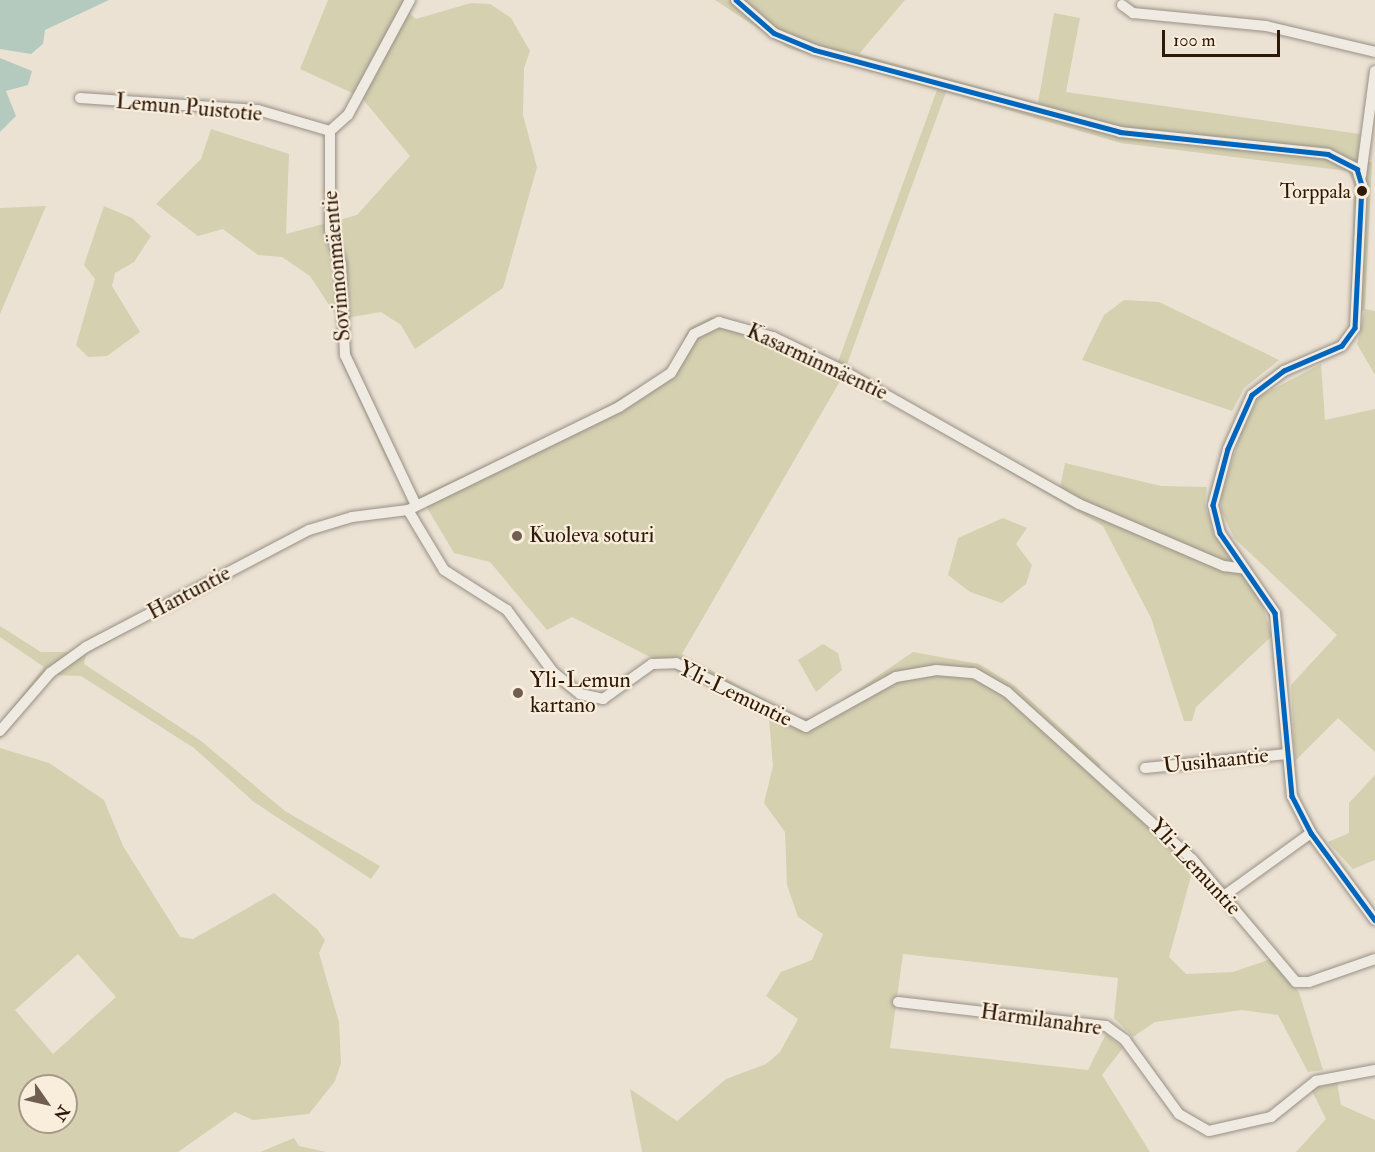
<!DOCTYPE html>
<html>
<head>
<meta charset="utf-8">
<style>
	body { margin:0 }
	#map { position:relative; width:1375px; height:1152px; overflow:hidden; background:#ece2d4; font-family:"IM FELL Double Pica",serif }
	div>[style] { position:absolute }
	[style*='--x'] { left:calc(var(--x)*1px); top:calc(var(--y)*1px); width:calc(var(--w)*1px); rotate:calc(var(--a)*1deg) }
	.green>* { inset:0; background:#d5d0b0 }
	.water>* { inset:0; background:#b5cabf }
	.roads { filter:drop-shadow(0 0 2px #989086) drop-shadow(0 0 2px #989086) }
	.minor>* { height:10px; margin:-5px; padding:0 5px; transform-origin:5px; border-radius:5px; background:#efeae2 }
	.bus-1>* { height:4.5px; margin:-2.25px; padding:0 2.25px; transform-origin:2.25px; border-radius:2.25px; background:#0065bd }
	.dots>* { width:16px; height:16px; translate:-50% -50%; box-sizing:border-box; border:3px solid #f9eddc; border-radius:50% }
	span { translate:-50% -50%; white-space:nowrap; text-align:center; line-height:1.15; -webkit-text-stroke:4.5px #f9eddc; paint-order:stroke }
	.bus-label { font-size:20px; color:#2e1909 }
	.right { translate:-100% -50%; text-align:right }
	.street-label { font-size:22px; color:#2e1909 }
	.poi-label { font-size:22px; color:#2e1909 }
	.left { translate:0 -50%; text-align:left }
	.north { position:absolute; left:18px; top:1074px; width:60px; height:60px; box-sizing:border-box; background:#f9eddc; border:2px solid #a89888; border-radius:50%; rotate:124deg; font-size:16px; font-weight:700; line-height:24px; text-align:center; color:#2e1909 }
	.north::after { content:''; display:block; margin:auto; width:21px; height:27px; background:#705f50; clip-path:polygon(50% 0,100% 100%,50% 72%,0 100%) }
	.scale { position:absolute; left:1162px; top:30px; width:118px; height:27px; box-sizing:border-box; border:3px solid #2e1909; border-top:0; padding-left:8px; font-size:18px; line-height:21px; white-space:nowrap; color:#2e1909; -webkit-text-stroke:4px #f9eddc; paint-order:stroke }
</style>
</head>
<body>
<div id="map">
	<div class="green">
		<i style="clip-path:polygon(328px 0,414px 0,410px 14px,416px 19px,471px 3px,490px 4px,511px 18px,530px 51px,524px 68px,523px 115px,537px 167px,503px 288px,415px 349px,401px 325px,381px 312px,345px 318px,354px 364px,398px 463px,390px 467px,341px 361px,335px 314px,310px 276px,282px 257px,258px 255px,223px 229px,198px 236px,156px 204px,201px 159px,211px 129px,289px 154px,286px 234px,357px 215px,410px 156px,361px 97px,300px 69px)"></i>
		<i style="clip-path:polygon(715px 0,905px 0,859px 54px,1038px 103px,1054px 13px,1080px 18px,1066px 92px,1360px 134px,1358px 156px,1372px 163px,1365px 309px,1375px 311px,1375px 375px,1357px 344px,1365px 310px,1351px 314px,1354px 184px,1348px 171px,1121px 143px,946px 92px,846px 367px,1060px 487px,1065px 463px,1161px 486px,1207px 487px,1205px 503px,1214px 535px,1261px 600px,1272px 636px,1196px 707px,1192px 721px,1184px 721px,1151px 618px,1103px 526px,843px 376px,682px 654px,795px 717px,815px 719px,913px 652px,979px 664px,1015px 686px,1101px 765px,1094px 776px,1193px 869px,1169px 957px,1186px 974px,1233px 972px,1271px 959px,1299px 992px,1323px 1070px,1308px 1072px,1278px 1015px,1242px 1010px,1155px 1022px,1133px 1037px,1114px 1018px,1118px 978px,903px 954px,890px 1048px,1088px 1070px,1106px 1034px,1123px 1048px,1102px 1075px,1150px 1152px,642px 1152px,630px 1089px,677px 1121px,726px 1079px,766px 1064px,780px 1052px,798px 1019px,766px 996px,781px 972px,812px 960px,823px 934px,798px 917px,787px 885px,785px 832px,764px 803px,773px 766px,769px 718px,572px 617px,547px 630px,490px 562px,454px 553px,420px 496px,588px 417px,671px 368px,689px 328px,711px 317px,775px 332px,838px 362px,937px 90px,788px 48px)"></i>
		<i style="clip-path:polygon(46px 206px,0 314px,0 208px)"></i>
		<i style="clip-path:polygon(104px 206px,132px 218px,151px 236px,134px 262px,115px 273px,112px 286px,140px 332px,107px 356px,88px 357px,76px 345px,95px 279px,84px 265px)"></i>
		<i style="clip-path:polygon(1124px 300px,1159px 302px,1279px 360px,1244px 388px,1232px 411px,1082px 360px,1104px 315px)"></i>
		<i style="clip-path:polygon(1321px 364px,1325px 420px,1375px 409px,1375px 752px,1338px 718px,1295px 761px,1291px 685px,1337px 635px,1234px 538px,1221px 510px,1221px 496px,1242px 429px,1260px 396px)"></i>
		<i style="clip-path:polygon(1003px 518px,1027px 528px,1016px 544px,1032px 565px,1026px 584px,1002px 603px,970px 592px,948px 575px,958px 538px)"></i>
		<i style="clip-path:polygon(211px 577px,217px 584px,86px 654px,84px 664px,201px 741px,285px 811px,380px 866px,371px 879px,254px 802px,194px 748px,81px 676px,53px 675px,0 740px,0 723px,44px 667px,0 637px,0 626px,41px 652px,69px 652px)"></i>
		<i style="clip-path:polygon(823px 644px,838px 653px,842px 670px,816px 692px,798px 660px)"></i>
		<i style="clip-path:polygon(evenodd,0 748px,49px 763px,104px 800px,123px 846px,180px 937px,193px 939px,274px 893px,317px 929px,325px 940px,319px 953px,339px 1022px,341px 1063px,335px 1081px,309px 1114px,253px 1120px,235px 1112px,178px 1152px,0 1152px,0 748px,78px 954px,116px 997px,53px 1054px,15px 1010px,78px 954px,0 748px,30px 1086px,66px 1086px,66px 1122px,30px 1122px,30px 1086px)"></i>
		<i style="clip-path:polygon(1375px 775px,1375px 860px,1353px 869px,1328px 842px,1349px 833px,1349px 803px)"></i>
		<i style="clip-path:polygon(1337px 1082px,1341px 1105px,1375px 1120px,1375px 1152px,1296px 1152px,1326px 1119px,1311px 1089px)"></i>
		<i style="clip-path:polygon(294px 1138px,299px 1146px,326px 1152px,260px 1152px)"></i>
	</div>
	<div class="water">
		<i style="clip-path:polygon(0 0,109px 0,45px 30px,43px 44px,31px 54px,0 49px)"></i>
		<i style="clip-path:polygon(0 58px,32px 71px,28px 85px,6px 91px,16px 116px,0 132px)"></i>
	</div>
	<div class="roads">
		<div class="minor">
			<i style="--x:736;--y:0;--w:50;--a:41"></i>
			<i style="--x:774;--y:33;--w:44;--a:22.5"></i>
			<i style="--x:815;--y:50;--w:316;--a:15"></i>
			<i style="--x:1120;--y:132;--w:209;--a:6"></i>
			<i style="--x:1328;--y:154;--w:33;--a:27"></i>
			<i style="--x:1357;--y:169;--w:17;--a:73"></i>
			<i style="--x:1362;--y:185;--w:143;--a:92.8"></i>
			<i style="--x:1355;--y:328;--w:22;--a:126"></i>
			<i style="--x:1342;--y:346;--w:63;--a:156.7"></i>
			<i style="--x:1284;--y:371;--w:40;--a:143"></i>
			<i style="--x:1252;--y:395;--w:59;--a:114"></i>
			<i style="--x:1228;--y:449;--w:58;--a:105"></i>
			<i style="--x:1213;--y:505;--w:29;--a:76"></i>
			<i style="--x:1220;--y:533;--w:97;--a:55.5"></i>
			<i style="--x:1275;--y:613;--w:184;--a:84.7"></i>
			<i style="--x:1292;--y:796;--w:42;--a:62.8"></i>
			<i style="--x:1311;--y:833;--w:108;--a:53.7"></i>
			<i style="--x:1122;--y:5;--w:14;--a:36"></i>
			<i style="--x:1133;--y:13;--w:134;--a:5.6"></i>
			<i style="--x:1266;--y:26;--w:112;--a:13.4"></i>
			<i style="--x:80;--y:98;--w:178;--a:3.9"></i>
			<i style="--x:258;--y:110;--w:75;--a:16.3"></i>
			<i style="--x:330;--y:131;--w:24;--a:-42"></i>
			<i style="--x:348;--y:115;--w:131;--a:-61.7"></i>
			<i style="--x:330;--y:131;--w:99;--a:90"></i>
			<i style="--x:330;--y:230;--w:36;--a:72"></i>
			<i style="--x:341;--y:264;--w:91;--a:87.5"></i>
			<i style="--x:345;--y:355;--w:166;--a:64.7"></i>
			<i style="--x:1361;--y:176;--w:106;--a:-82.4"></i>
			<i style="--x:408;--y:510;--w:70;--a:59"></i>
			<i style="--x:444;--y:570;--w:75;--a:32.4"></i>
			<i style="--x:507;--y:610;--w:77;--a:53.4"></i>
			<i style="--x:553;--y:672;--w:35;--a:39"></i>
			<i style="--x:580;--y:694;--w:24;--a:12"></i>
			<i style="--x:603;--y:699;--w:60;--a:-35.5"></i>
			<i style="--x:652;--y:664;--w:24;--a:-2"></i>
			<i style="--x:676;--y:663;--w:145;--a:26.2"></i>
			<i style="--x:806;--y:727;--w:103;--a:-29.1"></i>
			<i style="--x:896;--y:677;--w:41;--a:-9.9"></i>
			<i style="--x:936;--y:670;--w:38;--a:5"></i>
			<i style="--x:974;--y:673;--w:38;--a:30"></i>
			<i style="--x:1007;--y:692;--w:249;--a:42.1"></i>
			<i style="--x:1192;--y:859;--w:161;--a:49.8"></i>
			<i style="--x:1296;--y:982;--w:13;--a:0"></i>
			<i style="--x:1309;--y:982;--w:70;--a:-19.2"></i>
			<i style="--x:0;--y:731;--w:77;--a:-49.2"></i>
			<i style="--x:50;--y:673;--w:44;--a:-35.8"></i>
			<i style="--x:86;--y:647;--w:252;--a:-27.7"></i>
			<i style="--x:309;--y:530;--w:45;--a:-16.8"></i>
			<i style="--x:352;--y:517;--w:56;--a:-7.1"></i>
			<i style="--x:408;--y:510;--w:235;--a:-26"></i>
			<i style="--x:619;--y:407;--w:62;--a:-33.2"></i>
			<i style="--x:671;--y:373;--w:45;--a:-59.5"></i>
			<i style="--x:694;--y:334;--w:28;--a:-26"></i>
			<i style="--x:719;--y:322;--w:56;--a:15.5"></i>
			<i style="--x:773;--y:337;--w:76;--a:25.6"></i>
			<i style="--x:842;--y:370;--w:272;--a:29.5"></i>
			<i style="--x:1079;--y:504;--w:158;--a:23.2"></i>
			<i style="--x:1224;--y:566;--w:21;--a:8"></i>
			<i style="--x:1145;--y:768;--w:143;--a:-5.6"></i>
			<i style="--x:1225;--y:895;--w:106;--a:-35.8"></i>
			<i style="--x:898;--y:1002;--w:209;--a:6.6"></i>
			<i style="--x:1106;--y:1026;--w:24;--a:36"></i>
			<i style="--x:1125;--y:1040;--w:92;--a:53.9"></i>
			<i style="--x:1179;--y:1114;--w:34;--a:30"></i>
			<i style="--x:1209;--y:1131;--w:64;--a:-12.7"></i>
			<i style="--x:1271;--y:1117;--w:58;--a:-38.7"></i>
			<i style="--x:1316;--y:1081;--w:60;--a:-10.6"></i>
		</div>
	</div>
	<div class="bus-1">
		<i style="--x:736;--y:0;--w:50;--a:41"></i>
		<i style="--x:774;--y:33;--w:44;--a:22.5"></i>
		<i style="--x:815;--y:50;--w:316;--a:15"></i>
		<i style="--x:1120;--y:132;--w:209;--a:6"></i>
		<i style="--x:1328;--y:154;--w:33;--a:27"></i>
		<i style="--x:1357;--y:169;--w:17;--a:73"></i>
		<i style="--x:1362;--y:185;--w:143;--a:92.8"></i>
		<i style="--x:1355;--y:328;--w:22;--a:126"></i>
		<i style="--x:1342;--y:346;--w:63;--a:156.7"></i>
		<i style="--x:1284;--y:371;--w:40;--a:143"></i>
		<i style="--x:1252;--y:395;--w:59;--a:114"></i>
		<i style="--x:1228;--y:449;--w:58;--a:105"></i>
		<i style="--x:1213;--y:505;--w:29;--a:76"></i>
		<i style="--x:1220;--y:533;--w:97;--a:55.5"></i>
		<i style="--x:1275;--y:613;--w:184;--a:84.7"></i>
		<i style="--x:1292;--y:796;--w:42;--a:62.8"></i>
		<i style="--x:1311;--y:833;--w:108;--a:53.7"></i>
	</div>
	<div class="dots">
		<i style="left:1362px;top:191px;background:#2e1909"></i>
		<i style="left:517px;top:536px;background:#705f50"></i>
		<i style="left:518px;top:693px;background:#705f50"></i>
	</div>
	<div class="bus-label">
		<span class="right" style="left:1351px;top:191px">Torppala</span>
	</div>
	<div class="street-label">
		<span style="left:189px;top:108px;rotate:5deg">Lemun Puistotie</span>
		<span style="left:337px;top:266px;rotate:-95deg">Sovinnonmäentie</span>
		<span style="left:817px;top:362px;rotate:25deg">Kasarminmäentie</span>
		<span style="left:189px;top:593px;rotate:-28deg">Hantuntie</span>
		<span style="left:735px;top:694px;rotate:26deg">Yli-Lemuntie</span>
		<span style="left:1216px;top:761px;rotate:-6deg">Uusihaantie</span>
		<span style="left:1195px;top:867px;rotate:47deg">Yli-Lemuntie</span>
		<span style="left:1041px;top:1020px;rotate:8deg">Harmilanahre</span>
	</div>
	<div class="poi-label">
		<span class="left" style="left:529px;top:536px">Kuoleva soturi</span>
		<span class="left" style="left:530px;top:693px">Yli-Lemun<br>kartano</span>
	</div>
	<div class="north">N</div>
	<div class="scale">100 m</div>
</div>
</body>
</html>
